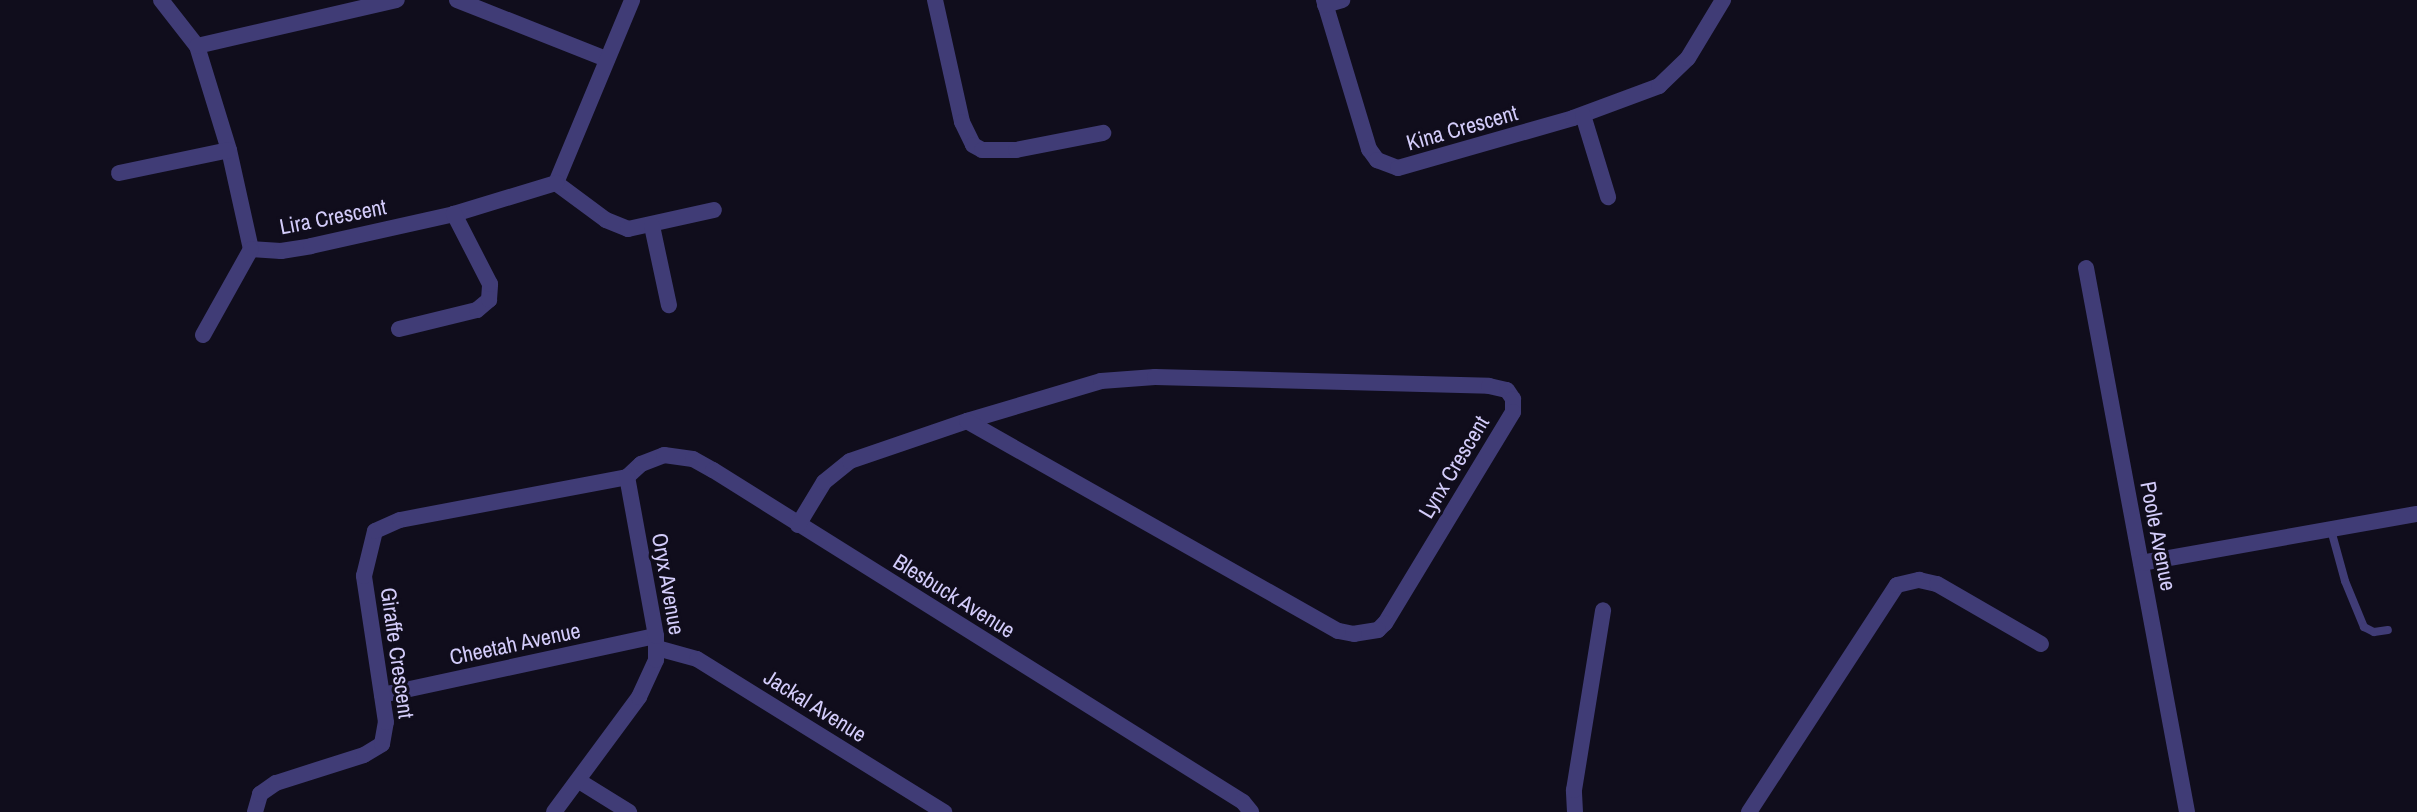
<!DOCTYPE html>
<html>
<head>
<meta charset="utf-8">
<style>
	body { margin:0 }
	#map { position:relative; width:2417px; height:812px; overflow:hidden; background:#100d1c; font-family:"Archivo Narrow",sans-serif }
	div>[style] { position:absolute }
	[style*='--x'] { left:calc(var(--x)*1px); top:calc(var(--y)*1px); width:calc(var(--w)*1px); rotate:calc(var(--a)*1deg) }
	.lane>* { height:8px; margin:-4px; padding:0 4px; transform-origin:4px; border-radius:4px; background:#403c76 }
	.street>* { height:16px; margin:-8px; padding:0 8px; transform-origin:8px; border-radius:8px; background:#403c76 }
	span { translate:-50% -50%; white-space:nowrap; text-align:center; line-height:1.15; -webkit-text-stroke:6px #100d1c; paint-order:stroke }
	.street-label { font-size:22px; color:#d3ccfa }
</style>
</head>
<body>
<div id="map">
	<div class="lane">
		<i style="--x:2331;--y:530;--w:53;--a:74.6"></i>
		<i style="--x:2345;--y:581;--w:50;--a:67.6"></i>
		<i style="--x:2364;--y:627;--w:11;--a:27"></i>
		<i style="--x:2374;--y:632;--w:14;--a:-8"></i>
	</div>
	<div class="street">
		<i style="--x:161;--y:0;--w:58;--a:52"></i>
		<i style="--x:197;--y:46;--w:109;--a:72.9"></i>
		<i style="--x:229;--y:150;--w:101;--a:77.5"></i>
		<i style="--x:457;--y:0;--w:160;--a:21.6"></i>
		<i style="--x:935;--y:0;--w:125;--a:77.5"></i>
		<i style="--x:962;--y:122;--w:25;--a:64"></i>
		<i style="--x:973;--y:145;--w:10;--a:29"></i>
		<i style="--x:982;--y:150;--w:34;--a:0"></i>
		<i style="--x:1016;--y:150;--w:89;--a:-11.1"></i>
		<i style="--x:1324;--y:0;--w:156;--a:73.2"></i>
		<i style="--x:1369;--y:149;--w:14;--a:54"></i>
		<i style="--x:1377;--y:160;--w:22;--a:21"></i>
		<i style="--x:1398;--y:168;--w:182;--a:-15.9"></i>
		<i style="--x:1573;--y:118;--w:92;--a:-20.4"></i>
		<i style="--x:1659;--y:86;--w:40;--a:-44"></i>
		<i style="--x:1688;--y:58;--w:68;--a:-58.9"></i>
		<i style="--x:1325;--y:5;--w:18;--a:-16"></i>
		<i style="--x:197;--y:46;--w:205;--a:-13"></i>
		<i style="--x:1583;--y:115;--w:86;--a:73"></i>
		<i style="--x:119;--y:173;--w:112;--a:-11.8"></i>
		<i style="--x:556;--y:183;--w:198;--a:-67.4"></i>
		<i style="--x:556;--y:183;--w:62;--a:36.5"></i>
		<i style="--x:606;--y:220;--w:24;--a:22"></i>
		<i style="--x:628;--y:229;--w:88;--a:-12.5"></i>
		<i style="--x:652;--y:226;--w:81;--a:77.9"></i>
		<i style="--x:251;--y:249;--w:30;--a:4"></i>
		<i style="--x:281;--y:251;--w:30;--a:-9"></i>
		<i style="--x:311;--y:246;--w:147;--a:-12.6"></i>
		<i style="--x:454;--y:214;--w:107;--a:-16.9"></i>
		<i style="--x:2086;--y:268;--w:553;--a:79.48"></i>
		<i style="--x:399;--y:329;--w:80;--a:-13.7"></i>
		<i style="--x:477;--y:310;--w:16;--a:-40"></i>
		<i style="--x:489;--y:300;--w:16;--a:-86"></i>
		<i style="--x:490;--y:284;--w:79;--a:-117.2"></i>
		<i style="--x:203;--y:335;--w:98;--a:-60.8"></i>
		<i style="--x:627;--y:477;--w:19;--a:-43"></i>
		<i style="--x:641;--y:464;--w:25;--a:-21"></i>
		<i style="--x:664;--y:455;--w:29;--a:8"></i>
		<i style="--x:693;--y:459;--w:23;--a:29"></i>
		<i style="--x:713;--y:470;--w:625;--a:32.06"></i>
		<i style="--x:1243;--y:802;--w:13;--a:51"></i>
		<i style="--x:798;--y:525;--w:50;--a:-58.8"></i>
		<i style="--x:824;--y:482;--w:33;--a:-39"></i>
		<i style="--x:850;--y:461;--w:124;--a:-18.9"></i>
		<i style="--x:967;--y:421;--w:140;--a:-16.6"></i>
		<i style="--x:1101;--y:381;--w:54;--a:-4.2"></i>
		<i style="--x:1155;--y:377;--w:334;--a:1.5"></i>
		<i style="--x:1489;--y:386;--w:18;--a:13"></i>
		<i style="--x:1507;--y:390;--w:11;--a:56"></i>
		<i style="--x:1513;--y:399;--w:13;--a:90"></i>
		<i style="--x:1513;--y:412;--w:247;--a:121.2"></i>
		<i style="--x:1385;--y:623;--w:10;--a:135"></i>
		<i style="--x:1378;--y:630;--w:24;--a:171"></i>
		<i style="--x:1354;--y:634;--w:16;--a:-169"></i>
		<i style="--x:1338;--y:631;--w:426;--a:-150.5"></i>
		<i style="--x:2141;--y:563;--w:280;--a:-10.1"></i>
		<i style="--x:657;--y:648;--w:41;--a:15.4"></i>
		<i style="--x:697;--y:659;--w:291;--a:31.8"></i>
		<i style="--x:382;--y:695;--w:280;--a:-12.2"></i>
		<i style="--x:579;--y:781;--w:59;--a:31.8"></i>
		<i style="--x:255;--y:812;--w:19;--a:-74"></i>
		<i style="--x:260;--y:794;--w:19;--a:-35"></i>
		<i style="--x:276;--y:783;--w:92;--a:-17.7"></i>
		<i style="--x:364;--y:755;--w:21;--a:-31"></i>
		<i style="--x:382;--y:744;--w:22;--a:-80"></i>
		<i style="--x:386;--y:722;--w:148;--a:-98.6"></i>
		<i style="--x:364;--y:576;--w:46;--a:-76.3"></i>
		<i style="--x:375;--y:531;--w:27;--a:-24"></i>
		<i style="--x:400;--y:520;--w:231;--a:-10.7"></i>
		<i style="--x:554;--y:812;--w:143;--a:-53.5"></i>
		<i style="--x:639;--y:697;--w:41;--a:-65.3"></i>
		<i style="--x:656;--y:660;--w:24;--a:-90"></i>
		<i style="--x:656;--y:636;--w:162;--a:-100.3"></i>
		<i style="--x:1575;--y:812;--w:22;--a:-93"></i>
		<i style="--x:1574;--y:790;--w:182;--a:-80.8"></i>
		<i style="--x:1749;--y:812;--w:271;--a:-56.9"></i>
		<i style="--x:1897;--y:585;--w:23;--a:-13"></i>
		<i style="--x:1919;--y:580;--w:18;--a:13"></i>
		<i style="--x:1937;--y:584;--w:120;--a:30"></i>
	</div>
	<div class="street-label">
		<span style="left:1462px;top:128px;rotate:-16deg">Kina Crescent</span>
		<span style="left:333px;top:217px;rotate:-11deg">Lira Crescent</span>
		<span style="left:1454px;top:467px;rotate:-59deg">Lynx Crescent</span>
		<span style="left:2158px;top:536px;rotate:79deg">Poole Avenue</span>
		<span style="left:668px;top:584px;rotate:80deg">Oryx Avenue</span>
		<span style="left:954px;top:596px;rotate:32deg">Blesbuck Avenue</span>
		<span style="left:515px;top:644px;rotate:-12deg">Cheetah Avenue</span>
		<span style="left:397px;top:653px;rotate:82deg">Giraffe Crescent</span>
		<span style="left:815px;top:706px;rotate:32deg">Jackal Avenue</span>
	</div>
</div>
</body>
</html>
